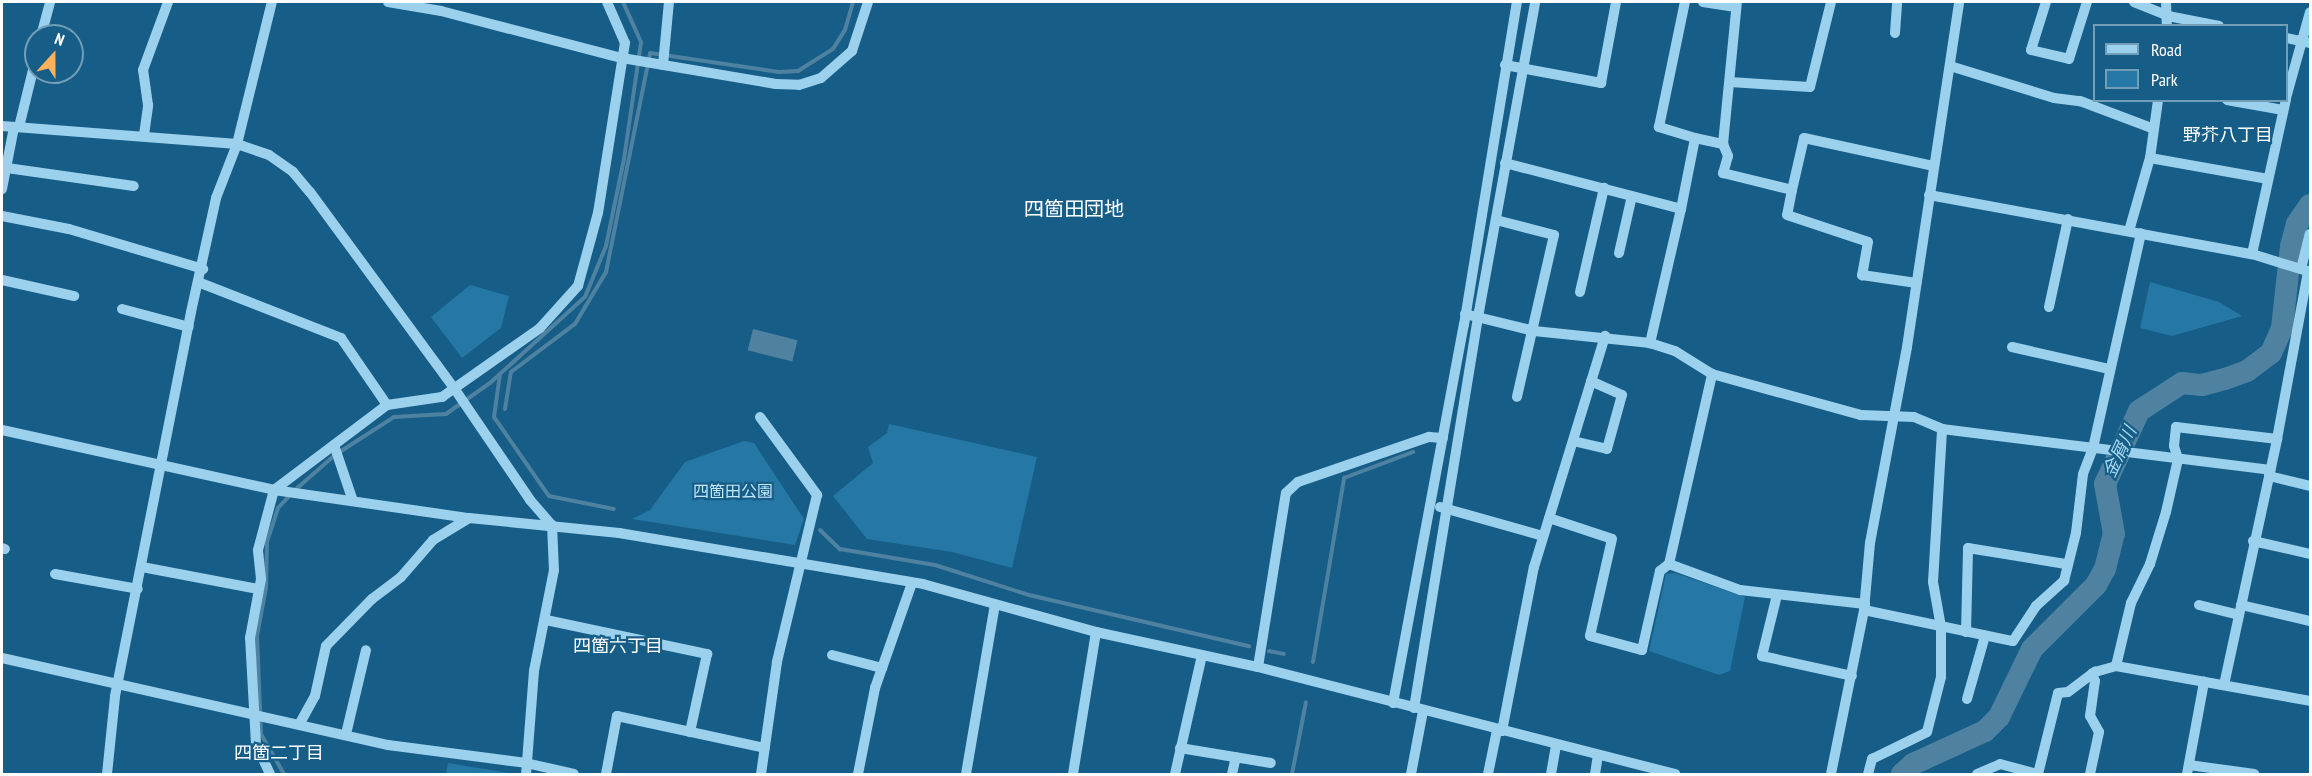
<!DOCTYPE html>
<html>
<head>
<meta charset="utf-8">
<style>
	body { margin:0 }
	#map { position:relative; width:2312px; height:776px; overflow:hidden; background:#165d87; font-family:"PT Sans Narrow","Noto Sans JP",sans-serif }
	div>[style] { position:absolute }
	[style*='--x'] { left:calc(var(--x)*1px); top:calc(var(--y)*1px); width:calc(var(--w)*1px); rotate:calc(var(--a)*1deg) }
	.green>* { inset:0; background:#2577a5 }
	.water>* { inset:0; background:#4f82a0; transform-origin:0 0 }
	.stream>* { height:4px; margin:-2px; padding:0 2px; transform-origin:2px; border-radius:2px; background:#4f82a0 }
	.river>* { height:22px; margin:-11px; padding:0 11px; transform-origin:11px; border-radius:11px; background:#4f82a0 }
	.minor>* { height:10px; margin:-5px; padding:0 5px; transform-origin:5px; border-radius:5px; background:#9cd1ee }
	span { translate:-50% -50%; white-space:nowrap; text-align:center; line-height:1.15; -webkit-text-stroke:4.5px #165d87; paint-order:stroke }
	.park-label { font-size:16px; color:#c2e6fa }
	.neighbourhood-label { font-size:18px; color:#fff }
	.water-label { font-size:18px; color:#a8daf6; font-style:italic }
	.quarter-label { font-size:20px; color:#fff }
	.frame { position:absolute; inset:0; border:3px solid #fff; pointer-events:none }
	.legend { position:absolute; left:2093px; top:24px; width:195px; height:78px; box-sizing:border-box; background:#165d87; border:2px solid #739eb7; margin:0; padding:8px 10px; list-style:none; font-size:18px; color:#fff }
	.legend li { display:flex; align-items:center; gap:12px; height:30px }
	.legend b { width:30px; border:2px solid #739eb7 }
	.north { position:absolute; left:24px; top:24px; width:60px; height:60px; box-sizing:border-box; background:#165d87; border:2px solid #739eb7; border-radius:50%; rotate:21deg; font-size:16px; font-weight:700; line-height:24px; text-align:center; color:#fff }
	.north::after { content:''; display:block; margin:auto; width:21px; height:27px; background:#ffb059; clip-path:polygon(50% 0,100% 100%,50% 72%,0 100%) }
</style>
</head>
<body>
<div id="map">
	<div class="green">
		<i style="clip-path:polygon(2150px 282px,2219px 302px,2242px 316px,2172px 336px,2140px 328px)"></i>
		<i style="clip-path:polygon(470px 285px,509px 296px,501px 328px,462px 358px,431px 317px)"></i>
		<i style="clip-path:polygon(889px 424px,1037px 457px,1012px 568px,952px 552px,867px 539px,833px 496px,873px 463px,868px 447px,887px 433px)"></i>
		<i style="clip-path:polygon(744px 441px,754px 443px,804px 519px,795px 545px,632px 519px,650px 510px,685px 462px)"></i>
		<i style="clip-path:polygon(1675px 573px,1745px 597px,1730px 671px,1719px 675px,1649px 651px,1666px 574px)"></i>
		<i style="clip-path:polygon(448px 763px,509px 773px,509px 774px,446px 774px)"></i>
	</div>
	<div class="water">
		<i style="left:753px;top:329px;width:46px;height:22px;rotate:14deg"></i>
	</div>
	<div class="stream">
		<i style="--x:500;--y:374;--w:43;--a:97.9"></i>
		<i style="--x:494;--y:417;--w:96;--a:55.2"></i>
		<i style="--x:549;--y:496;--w:66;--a:11.3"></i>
		<i style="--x:505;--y:409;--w:37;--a:-81"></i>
		<i style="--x:511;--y:372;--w:80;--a:-36.9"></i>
		<i style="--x:575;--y:324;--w:61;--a:-59.2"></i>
		<i style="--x:606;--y:272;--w:223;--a:-78.6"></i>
		<i style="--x:650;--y:53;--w:130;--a:8.4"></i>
		<i style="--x:779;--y:72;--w:19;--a:-3"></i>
		<i style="--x:798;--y:71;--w:41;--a:-32.2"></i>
		<i style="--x:833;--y:49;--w:22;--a:-58"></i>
		<i style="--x:845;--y:30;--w:29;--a:-74"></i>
		<i style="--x:295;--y:490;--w:53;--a:-41.2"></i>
		<i style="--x:335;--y:455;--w:70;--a:-32.8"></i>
		<i style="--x:394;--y:417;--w:52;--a:-3.3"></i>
		<i style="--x:446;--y:414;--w:54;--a:-35.2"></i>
		<i style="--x:490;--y:383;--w:128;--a:-42.2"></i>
		<i style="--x:585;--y:297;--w:55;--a:-67.6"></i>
		<i style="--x:606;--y:246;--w:89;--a:-78.3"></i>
		<i style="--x:624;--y:159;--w:118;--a:-81.7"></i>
		<i style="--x:641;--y:42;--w:44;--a:-114.2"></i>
		<i style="--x:820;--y:530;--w:28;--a:44"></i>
		<i style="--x:840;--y:549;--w:96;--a:9.6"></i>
		<i style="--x:935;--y:565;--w:99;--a:17.7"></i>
		<i style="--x:1029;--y:595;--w:226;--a:13.1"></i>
		<i style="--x:1269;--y:651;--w:15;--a:11"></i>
		<i style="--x:1313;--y:662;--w:187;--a:-80.4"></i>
		<i style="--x:1344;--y:478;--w:74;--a:-20.6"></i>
		<i style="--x:284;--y:774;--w:46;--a:-119.9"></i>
		<i style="--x:261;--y:734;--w:98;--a:-92.3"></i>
		<i style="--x:257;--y:636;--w:49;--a:-79.4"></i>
		<i style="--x:266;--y:588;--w:46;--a:-88.8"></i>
		<i style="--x:267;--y:542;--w:36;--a:-72"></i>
		<i style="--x:278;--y:508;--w:18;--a:-47"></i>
		<i style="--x:1292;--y:774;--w:73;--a:-79"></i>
	</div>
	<div class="river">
		<i style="--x:1902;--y:774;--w:15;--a:-42"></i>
		<i style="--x:1913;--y:764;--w:79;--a:-24.6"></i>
		<i style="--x:1985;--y:731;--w:20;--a:-45"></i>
		<i style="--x:1999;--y:717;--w:76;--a:-64.1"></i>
		<i style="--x:2032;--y:649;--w:91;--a:-45"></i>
		<i style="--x:2096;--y:585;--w:18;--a:-61"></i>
		<i style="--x:2105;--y:569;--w:36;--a:-76"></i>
		<i style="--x:2114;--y:534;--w:51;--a:-100.2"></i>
		<i style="--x:2105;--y:484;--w:81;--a:-65"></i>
		<i style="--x:2139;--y:411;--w:51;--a:-33.1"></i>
		<i style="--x:2182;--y:383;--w:20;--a:6"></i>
		<i style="--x:2202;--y:385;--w:24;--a:-15"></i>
		<i style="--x:2225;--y:379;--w:23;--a:-20"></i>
		<i style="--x:2247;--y:371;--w:30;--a:-37"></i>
		<i style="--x:2271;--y:353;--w:27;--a:-66"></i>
		<i style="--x:2282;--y:328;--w:82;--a:-83.7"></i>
		<i style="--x:2291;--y:246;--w:23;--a:-75"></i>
		<i style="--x:2297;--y:224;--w:23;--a:-56"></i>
	</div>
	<div class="minor">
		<i style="--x:388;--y:2;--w:54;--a:9.6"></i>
		<i style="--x:441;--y:11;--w:187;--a:14.6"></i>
		<i style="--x:622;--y:58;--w:156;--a:9.6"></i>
		<i style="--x:776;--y:84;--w:23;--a:2"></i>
		<i style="--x:799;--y:85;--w:23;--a:-18"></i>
		<i style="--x:821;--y:78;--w:41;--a:-41.1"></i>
		<i style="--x:852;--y:51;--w:52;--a:-71.9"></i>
		<i style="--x:1703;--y:2;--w:33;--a:9"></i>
		<i style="--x:2046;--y:2;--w:50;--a:107.4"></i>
		<i style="--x:2031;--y:50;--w:39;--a:13"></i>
		<i style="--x:2069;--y:59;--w:60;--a:-72.5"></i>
		<i style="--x:2134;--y:2;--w:37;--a:22"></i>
		<i style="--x:2168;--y:16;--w:52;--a:11.1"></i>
		<i style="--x:2166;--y:2;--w:24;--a:88"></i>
		<i style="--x:1895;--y:33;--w:31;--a:-86"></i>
		<i style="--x:41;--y:36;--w:35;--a:-75"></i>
		<i style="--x:2286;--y:38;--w:25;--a:12"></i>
		<i style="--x:663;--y:65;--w:63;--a:-84.6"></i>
		<i style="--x:1505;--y:65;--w:98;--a:10.6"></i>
		<i style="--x:1601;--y:83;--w:82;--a:-79.5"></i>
		<i style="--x:1950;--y:66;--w:109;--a:17.1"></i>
		<i style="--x:2054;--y:98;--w:26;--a:7"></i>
		<i style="--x:2080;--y:101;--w:79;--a:20.7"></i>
		<i style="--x:1730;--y:82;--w:80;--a:3.6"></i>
		<i style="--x:1810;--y:87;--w:88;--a:-76.1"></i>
		<i style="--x:2286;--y:98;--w:89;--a:-74.4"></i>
		<i style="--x:2227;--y:100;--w:57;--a:10.1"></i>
		<i style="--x:2;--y:126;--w:236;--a:4.4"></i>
		<i style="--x:237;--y:144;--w:34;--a:19"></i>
		<i style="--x:269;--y:155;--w:29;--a:35"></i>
		<i style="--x:293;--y:172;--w:26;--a:50"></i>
		<i style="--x:310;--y:192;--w:243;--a:53.7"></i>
		<i style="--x:454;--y:388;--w:135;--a:55.8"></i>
		<i style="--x:530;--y:500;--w:33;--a:49"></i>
		<i style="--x:552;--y:525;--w:45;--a:87.5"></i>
		<i style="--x:554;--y:570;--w:103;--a:101.2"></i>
		<i style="--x:534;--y:671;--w:103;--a:94.4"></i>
		<i style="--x:19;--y:127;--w:71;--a:-76.2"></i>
		<i style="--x:144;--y:135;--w:30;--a:-82"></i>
		<i style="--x:148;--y:105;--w:35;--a:-98"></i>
		<i style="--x:143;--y:70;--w:72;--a:-69.8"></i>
		<i style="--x:1695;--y:138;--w:29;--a:12"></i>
		<i style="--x:1723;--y:144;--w:143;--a:-84.4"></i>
		<i style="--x:1723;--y:144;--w:13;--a:67"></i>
		<i style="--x:1728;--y:156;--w:18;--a:106"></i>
		<i style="--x:1723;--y:173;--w:71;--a:13.8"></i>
		<i style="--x:1792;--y:190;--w:25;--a:101"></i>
		<i style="--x:1787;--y:215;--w:85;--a:18.4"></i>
		<i style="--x:1868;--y:242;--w:34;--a:100"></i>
		<i style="--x:1862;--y:275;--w:55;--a:8.4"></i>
		<i style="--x:2150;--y:158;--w:120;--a:10.1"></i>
		<i style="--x:1505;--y:163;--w:182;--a:14.6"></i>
		<i style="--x:1681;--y:209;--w:138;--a:103"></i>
		<i style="--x:7;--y:168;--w:128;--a:8.1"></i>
		<i style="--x:2;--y:189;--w:63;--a:-79"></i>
		<i style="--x:1792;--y:190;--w:53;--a:-77"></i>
		<i style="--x:1804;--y:138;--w:132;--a:12.2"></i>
		<i style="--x:1929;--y:195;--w:328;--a:10.4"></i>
		<i style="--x:2252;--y:254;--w:61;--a:17.2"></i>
		<i style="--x:1681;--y:209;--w:72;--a:-78.8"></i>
		<i style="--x:1695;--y:138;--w:38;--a:-163"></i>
		<i style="--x:1659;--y:127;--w:128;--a:-78.3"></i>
		<i style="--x:2;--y:216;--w:68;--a:11"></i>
		<i style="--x:69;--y:229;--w:140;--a:16.6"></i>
		<i style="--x:1496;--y:220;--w:60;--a:14.5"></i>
		<i style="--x:1554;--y:235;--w:166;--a:102.9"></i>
		<i style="--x:2129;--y:231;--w:76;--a:-74"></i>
		<i style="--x:2150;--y:158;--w:59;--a:-82.1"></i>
		<i style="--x:1619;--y:253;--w:58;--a:-77.2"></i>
		<i style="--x:2252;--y:254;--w:158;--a:-77.6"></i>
		<i style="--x:2301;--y:269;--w:36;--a:-76"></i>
		<i style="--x:2;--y:280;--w:74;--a:12.5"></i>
		<i style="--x:198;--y:282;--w:154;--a:21.4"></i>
		<i style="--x:341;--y:338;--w:81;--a:55.5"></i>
		<i style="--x:387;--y:405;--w:56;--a:-8.3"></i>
		<i style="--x:442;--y:397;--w:120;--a:-35.1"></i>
		<i style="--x:540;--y:328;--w:57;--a:-47.9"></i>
		<i style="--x:578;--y:286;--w:76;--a:-74.7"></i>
		<i style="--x:598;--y:213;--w:172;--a:-81"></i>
		<i style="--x:625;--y:43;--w:45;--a:-113.7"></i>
		<i style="--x:1580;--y:292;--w:107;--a:-77"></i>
		<i style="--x:2049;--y:307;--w:90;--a:-77.8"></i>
		<i style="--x:122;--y:309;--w:69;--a:15"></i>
		<i style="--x:1465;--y:314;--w:71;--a:13.8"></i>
		<i style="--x:1534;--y:331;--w:117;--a:5.9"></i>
		<i style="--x:1650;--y:343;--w:26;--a:18"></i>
		<i style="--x:1675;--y:351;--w:44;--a:31.9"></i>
		<i style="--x:1712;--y:374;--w:155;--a:15.4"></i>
		<i style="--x:1861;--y:415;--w:53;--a:2.2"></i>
		<i style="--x:1914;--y:417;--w:30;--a:23"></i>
		<i style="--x:1942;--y:429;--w:331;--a:7.1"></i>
		<i style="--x:2012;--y:347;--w:99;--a:12.8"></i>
		<i style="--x:760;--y:417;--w:97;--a:53.8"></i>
		<i style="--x:817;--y:495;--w:172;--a:103.5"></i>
		<i style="--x:777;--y:662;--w:113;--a:98.1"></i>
		<i style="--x:2;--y:430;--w:279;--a:12.4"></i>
		<i style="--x:274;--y:490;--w:197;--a:8.2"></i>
		<i style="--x:469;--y:518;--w:151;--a:5.7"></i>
		<i style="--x:619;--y:533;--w:308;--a:9.5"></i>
		<i style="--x:923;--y:584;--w:180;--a:15.5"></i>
		<i style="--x:1096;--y:632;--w:166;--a:12.2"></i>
		<i style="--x:1258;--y:667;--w:431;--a:14.4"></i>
		<i style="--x:1573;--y:441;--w:35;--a:13"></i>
		<i style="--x:1607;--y:449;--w:56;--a:-74.5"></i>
		<i style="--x:1622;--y:395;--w:34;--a:-156"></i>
		<i style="--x:334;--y:445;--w:59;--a:71.3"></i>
		<i style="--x:2269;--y:476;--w:42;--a:13.7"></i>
		<i style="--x:1440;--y:507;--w:107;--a:15.7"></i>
		<i style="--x:1549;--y:518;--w:66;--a:18.4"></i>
		<i style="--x:1612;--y:539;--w:99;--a:102.8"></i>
		<i style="--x:1590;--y:636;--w:54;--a:15.1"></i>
		<i style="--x:1642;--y:650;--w:81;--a:-77.2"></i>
		<i style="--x:1660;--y:571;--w:11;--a:-38"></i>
		<i style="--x:1669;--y:564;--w:195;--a:-77.2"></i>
		<i style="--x:2253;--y:541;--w:58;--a:12.8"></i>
		<i style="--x:2;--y:548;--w:3;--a:18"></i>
		<i style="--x:1669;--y:564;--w:76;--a:20.1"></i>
		<i style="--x:1740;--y:590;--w:126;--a:6.4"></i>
		<i style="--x:142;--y:567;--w:118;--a:10.7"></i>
		<i style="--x:55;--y:574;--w:84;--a:10.2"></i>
		<i style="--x:1777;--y:595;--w:63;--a:103.8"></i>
		<i style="--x:1762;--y:656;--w:92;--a:12.5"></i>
		<i style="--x:2199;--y:605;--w:41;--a:14"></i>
		<i style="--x:2241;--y:605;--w:71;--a:13.1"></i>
		<i style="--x:1864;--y:610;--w:152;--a:11.8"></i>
		<i style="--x:2013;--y:641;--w:42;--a:-56.7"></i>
		<i style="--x:2036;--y:606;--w:38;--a:-42"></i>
		<i style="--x:2064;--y:581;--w:49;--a:-76"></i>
		<i style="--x:2076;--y:533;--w:59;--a:-83.2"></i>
		<i style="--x:2083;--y:474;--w:28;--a:-69"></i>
		<i style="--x:2093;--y:448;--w:220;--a:-77.4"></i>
		<i style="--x:546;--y:620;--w:165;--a:11.9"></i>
		<i style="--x:707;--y:654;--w:80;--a:102.3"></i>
		<i style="--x:1966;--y:632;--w:84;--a:-88.6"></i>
		<i style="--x:1968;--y:548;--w:99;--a:9.3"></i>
		<i style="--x:832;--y:655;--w:52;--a:14.6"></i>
		<i style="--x:2;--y:658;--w:396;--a:12.7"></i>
		<i style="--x:388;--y:745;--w:139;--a:7.4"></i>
		<i style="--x:526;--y:763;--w:49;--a:12.9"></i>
		<i style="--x:2116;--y:666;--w:65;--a:-76.6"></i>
		<i style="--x:2131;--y:603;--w:43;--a:-64"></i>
		<i style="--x:2150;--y:564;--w:54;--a:-72.9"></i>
		<i style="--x:2166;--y:512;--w:54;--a:-77.2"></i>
		<i style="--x:2178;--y:459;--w:14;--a:-107"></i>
		<i style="--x:2174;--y:446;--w:19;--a:-84"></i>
		<i style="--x:2176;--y:427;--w:102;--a:6.8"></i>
		<i style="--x:1258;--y:667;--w:176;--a:-80.9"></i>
		<i style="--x:1286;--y:493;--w:16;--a:-43"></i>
		<i style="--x:1298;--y:482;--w:139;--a:-19"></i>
		<i style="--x:1429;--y:437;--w:14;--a:4"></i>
		<i style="--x:2224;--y:685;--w:252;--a:-77.8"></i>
		<i style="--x:2277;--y:439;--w:171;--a:-79.5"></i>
		<i style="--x:1967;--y:699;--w:66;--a:-74.1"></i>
		<i style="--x:1393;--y:703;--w:385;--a:-79.4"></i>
		<i style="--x:1464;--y:325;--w:327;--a:-80.7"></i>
		<i style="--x:1414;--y:708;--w:396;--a:-80.7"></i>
		<i style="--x:1478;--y:317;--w:320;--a:-79.7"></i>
		<i style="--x:300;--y:723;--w:31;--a:-61"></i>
		<i style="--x:315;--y:696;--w:51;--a:-77.6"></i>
		<i style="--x:326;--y:646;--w:66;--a:-45.6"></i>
		<i style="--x:372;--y:599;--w:36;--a:-37"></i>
		<i style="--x:401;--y:577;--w:49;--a:-49.1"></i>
		<i style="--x:433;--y:540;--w:42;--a:-31.4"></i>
		<i style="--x:1502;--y:731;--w:167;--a:-79"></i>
		<i style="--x:1534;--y:567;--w:242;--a:-72.9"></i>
		<i style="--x:346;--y:734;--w:86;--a:-76.6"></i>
		<i style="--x:1180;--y:748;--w:92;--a:9.4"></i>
		<i style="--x:2189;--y:765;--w:66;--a:7.9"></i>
		<i style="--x:107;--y:774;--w:78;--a:-84.1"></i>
		<i style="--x:115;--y:696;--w:391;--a:-78.8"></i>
		<i style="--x:191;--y:312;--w:117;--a:-77.6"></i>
		<i style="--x:216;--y:198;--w:58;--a:-68.7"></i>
		<i style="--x:237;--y:144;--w:146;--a:-76.2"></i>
		<i style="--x:270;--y:774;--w:33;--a:-115"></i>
		<i style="--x:256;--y:744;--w:106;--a:-93.2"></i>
		<i style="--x:250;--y:638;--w:60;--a:-79.4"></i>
		<i style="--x:261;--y:579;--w:29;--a:-96"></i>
		<i style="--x:258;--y:550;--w:62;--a:-75.1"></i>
		<i style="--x:274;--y:490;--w:141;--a:-37"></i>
		<i style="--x:606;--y:774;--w:59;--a:-79.3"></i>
		<i style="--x:617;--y:716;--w:151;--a:12.2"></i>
		<i style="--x:858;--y:774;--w:88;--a:-78.8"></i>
		<i style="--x:875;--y:688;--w:111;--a:-70.6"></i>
		<i style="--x:966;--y:774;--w:172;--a:-80.3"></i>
		<i style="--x:1073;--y:774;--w:144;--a:-80.8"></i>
		<i style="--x:1175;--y:774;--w:122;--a:-77.2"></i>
		<i style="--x:1232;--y:774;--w:17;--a:-77"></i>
		<i style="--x:1411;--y:774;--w:64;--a:-79.2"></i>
		<i style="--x:1488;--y:774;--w:45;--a:-78.4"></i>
		<i style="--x:1551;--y:774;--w:29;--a:-80"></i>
		<i style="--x:1595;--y:774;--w:19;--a:-81"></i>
		<i style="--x:1831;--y:774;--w:167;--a:-78.6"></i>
		<i style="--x:1864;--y:610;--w:67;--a:-84.9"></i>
		<i style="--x:1870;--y:543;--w:199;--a:-79.3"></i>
		<i style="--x:1907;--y:347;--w:349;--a:-81.4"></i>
		<i style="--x:1868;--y:774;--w:16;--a:-75"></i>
		<i style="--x:1872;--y:759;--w:61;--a:-26.1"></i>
		<i style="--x:1927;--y:732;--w:57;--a:-75.7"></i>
		<i style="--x:1941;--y:677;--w:50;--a:-90"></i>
		<i style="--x:1941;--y:627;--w:46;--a:-100.1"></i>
		<i style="--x:1933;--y:582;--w:153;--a:-86.6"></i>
		<i style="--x:1977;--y:774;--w:25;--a:-23"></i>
		<i style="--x:2000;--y:764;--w:38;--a:15"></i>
		<i style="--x:2038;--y:774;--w:83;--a:-76.1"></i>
		<i style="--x:2058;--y:693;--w:10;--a:-6"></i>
		<i style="--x:2068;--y:692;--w:34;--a:-37"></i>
		<i style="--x:2095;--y:672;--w:22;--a:-16"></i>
		<i style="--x:2116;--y:666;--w:197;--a:10.2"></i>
		<i style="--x:2090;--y:774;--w:43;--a:-77.9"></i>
		<i style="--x:2099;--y:732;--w:18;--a:-119"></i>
		<i style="--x:2090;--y:716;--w:35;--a:-82"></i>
		<i style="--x:2095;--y:681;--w:8;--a:-113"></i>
		<i style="--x:2187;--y:774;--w:94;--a:-79.5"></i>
	</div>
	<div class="park-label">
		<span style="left:733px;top:491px">四箇田公園</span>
	</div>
	<div class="neighbourhood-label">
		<span style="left:2228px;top:135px">野芥八丁目</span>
		<span style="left:618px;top:646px">四箇六丁目</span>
		<span style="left:279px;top:753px">四箇二丁目</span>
	</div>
	<div class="water-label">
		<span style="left:2120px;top:452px;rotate:-65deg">金屑川</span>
	</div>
	<div class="quarter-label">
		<span style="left:1074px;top:209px">四箇田団地</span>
	</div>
	<div class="frame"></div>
	<ul class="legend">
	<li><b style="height:8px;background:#9cd1ee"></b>Road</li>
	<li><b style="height:16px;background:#2577a5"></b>Park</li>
	</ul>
	<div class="north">N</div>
</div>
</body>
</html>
